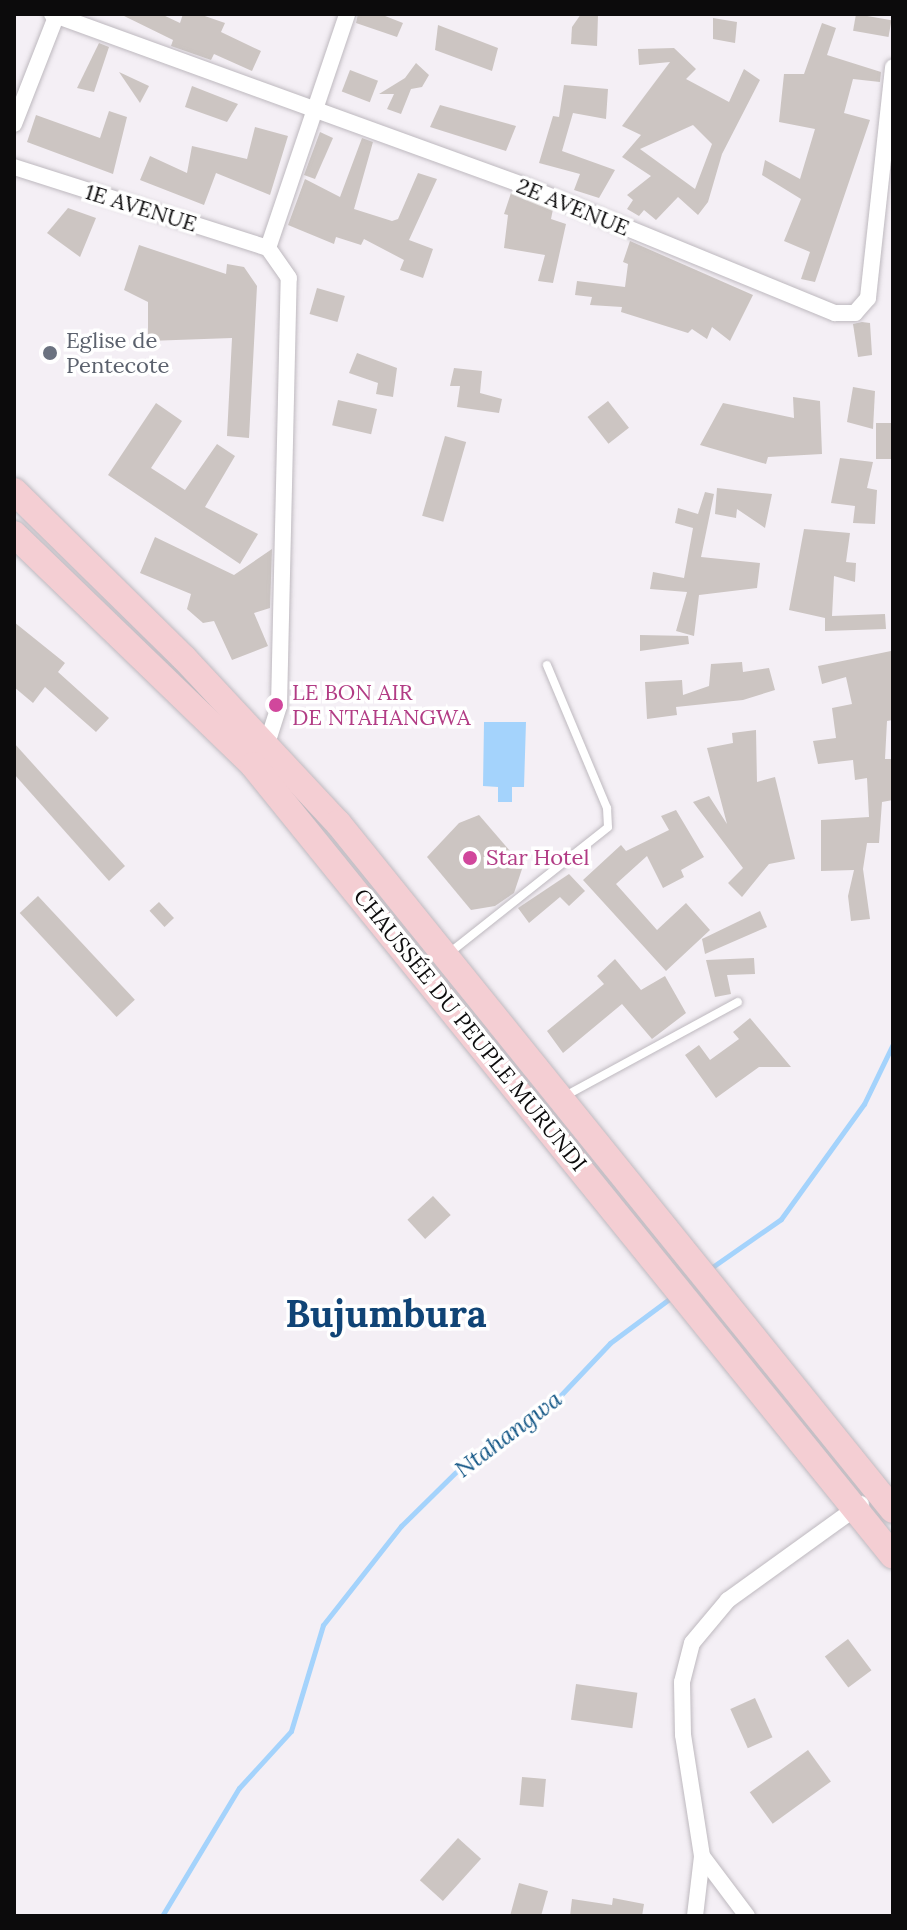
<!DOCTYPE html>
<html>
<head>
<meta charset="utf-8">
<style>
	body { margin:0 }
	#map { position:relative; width:907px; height:1930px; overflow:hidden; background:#f4eff5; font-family:Lora,serif }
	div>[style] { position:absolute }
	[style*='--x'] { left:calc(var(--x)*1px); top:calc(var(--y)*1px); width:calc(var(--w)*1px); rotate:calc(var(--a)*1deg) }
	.water>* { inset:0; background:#a4d3fc }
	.stream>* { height:5px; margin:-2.5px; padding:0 2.5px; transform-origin:2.5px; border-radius:2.5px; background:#a4d3fc }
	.building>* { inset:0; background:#ccc5c2; transform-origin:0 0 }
	.roads { filter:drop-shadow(0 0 2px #beb9bf) drop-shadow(0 0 2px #beb9bf) }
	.service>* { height:8px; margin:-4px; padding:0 4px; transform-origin:4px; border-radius:4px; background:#fff }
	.minor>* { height:16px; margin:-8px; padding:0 8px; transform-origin:8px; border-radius:8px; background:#fff }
	.trunk>* { height:26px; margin:-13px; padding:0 13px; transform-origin:13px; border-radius:13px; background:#f4ced3 }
	.dots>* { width:22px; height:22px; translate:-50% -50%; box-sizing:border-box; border:4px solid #fff; border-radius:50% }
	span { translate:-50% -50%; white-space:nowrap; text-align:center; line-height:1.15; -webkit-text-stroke:7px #fff; paint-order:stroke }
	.street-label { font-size:22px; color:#0c0b0c }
	.worship-label { font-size:22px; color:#5b616d }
	.left { translate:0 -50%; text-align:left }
	.hotel-label { font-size:22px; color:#b23c85 }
	.water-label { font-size:24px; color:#145786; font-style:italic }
	.town-label { font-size:38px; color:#104476; font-weight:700 }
	.frame { position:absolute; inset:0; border:16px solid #0c0b0c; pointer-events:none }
</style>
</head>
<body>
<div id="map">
	<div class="water">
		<i style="clip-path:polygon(484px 722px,526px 722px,524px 787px,512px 787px,512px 802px,498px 802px,498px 787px,483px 786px)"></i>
	</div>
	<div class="stream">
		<i style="--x:708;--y:1270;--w:89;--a:-34.9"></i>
		<i style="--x:781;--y:1219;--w:142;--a:-54.2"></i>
		<i style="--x:864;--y:1104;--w:67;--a:-64.2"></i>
		<i style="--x:162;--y:1916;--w:149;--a:-59"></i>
		<i style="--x:239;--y:1788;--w:77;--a:-47.6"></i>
		<i style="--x:291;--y:1731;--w:111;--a:-73.2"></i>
		<i style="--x:323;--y:1625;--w:126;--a:-51.8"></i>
		<i style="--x:401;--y:1526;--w:103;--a:-44.6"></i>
		<i style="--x:474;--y:1454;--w:102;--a:-33.8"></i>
		<i style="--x:559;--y:1397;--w:74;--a:-46.6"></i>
		<i style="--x:610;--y:1343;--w:77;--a:-36.6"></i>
	</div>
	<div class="building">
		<i style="clip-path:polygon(120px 14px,161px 14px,180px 23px,183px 14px,199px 14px,225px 23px,221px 32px,261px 51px,252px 71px,214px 54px,211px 60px,171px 46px,173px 40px)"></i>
		<i style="clip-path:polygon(358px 14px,380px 14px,403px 23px,397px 37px,356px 23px)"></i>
		<i style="clip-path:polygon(581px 14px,598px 15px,597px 46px,571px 44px,572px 27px)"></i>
		<i style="left:856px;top:14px;width:36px;height:17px;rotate:10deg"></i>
		<i style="clip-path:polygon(713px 18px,737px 22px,735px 43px,713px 39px)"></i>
		<i style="clip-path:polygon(822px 23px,836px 28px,827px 55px,881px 72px,880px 82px,853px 79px,844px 113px,870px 120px,815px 282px,801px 279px,810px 252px,784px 241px,801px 199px,762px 175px,765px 160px,800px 179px,815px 129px,779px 122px,784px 74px,804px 74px)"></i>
		<i style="clip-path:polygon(438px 25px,498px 48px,492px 71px,435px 50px)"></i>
		<i style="clip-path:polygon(99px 43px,109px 47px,94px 92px,77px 88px)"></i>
		<i style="clip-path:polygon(evenodd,674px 48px,696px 69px,686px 79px,729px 102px,744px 69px,760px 80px,722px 154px,708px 202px,698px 215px,678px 197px,656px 220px,644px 210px,639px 216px,627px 209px,633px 200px,627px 195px,651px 176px,622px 157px,641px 135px,622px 126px,670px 62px,639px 65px,638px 49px,674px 48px,693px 125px,712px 144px,695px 189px,640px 149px,693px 125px)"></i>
		<i style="clip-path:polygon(416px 63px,429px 75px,422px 87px,411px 89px,401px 114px,387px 109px,394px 94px,379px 94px,405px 78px)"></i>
		<i style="left:350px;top:70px;width:30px;height:23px;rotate:21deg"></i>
		<i style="clip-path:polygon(119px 72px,149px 86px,140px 103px)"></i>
		<i style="clip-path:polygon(564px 85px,608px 89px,606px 119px,573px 113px,562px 151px,615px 170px,599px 198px,574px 190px,580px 174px,539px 163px,553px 116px,559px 117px)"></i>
		<i style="clip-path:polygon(192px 86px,238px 104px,227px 122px,185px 107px)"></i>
		<i style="clip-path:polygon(440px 105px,516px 126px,506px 151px,430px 127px)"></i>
		<i style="clip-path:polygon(109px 111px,127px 117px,113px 174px,27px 142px,36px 115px,100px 138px)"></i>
		<i style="clip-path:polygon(255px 127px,288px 136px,270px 195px,216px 173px,204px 205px,140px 180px,150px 156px,187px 173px,192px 146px,247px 159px)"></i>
		<i style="clip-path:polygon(320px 132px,333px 138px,315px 179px,304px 175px)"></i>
		<i style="clip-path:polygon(362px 138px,373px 142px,354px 209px,392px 221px,398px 219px,418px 173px,437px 179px,409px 240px,433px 249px,423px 278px,400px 270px,404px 260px,364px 239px,361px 245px,336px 237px,334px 244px,288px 225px,305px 179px,340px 197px)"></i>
		<i style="clip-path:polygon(511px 193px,553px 209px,551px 219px,566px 224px,553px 283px,538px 281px,545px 255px,504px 248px,508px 215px,504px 214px)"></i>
		<i style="clip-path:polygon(68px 208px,96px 218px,80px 257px,47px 233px)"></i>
		<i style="clip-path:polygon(630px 241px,753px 295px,730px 341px,712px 327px,707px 339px,692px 329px,688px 333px,621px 312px,622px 307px,590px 305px,592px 297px,575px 295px,577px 281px,625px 287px,628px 264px,623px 262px)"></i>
		<i style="clip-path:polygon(139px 245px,226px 274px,227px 264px,244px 267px,257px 286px,249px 438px,227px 436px,232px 338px,148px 341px,148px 302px,124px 290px)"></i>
		<i style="left:317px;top:288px;width:29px;height:27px;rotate:16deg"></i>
		<i style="clip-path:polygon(862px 322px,870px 323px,872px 355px,858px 357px,853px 324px)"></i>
		<i style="clip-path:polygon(357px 353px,397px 368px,393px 397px,376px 394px,378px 383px,349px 373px)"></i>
		<i style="clip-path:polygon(454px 368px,482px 371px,480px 393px,502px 399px,499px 413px,457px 407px,460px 386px,450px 386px)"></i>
		<i style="clip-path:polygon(853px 387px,875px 391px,873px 429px,847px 422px)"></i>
		<i style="clip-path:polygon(793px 397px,820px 401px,822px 454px,768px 457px,766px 464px,700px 445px,723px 403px,794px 418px)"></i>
		<i style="left:338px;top:400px;width:40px;height:26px;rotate:13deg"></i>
		<i style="left:608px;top:401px;width:34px;height:26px;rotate:52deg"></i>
		<i style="clip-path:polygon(156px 403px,182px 421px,151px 468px,185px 490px,217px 444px,235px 456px,205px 507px,258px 534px,240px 564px,108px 475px)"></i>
		<i style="left:876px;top:423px;width:16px;height:36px"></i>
		<i style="left:445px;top:436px;width:22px;height:83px;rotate:16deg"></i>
		<i style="clip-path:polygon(840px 458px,873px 462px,867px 488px,877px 490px,875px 524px,853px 523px,855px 506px,831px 503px)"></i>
		<i style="clip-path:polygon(717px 488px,772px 494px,765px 528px,737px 509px,736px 518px,715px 514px)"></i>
		<i style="clip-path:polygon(705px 492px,714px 494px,701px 557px,760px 563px,757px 588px,699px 595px,694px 636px,676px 631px,687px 592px,650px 589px,653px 572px,684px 578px,693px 528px,675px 523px,678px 508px,698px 514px)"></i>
		<i style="clip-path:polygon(804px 529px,850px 533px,846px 562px,856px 563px,855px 582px,834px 576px,832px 616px,885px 614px,886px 629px,825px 631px,825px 618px,789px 610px)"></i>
		<i style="clip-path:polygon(155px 537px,234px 575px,272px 549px,270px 608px,254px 613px,268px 646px,232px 660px,214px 621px,203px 623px,187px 609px,191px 594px,140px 573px)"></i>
		<i style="clip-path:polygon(14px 622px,65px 663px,58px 672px,109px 718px,96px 732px,45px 687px,33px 703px,14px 687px)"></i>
		<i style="clip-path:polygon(640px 635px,688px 636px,689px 644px,640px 651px)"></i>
		<i style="clip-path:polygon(891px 651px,893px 720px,887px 721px,885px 759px,893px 759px,893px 800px,882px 802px,879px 843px,867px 843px,863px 869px,870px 919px,851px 921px,848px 896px,854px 870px,821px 871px,821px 820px,869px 817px,867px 778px,855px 780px,853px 760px,818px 764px,813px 741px,836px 738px,832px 708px,852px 704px,846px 677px,822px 684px,818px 666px)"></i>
		<i style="clip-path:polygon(742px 662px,743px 672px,769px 668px,775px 690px,743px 700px,676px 707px,677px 715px,647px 719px,645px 682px,682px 680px,683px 695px,709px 686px,711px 664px)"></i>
		<i style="clip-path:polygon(756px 730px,757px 782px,775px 777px,795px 859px,769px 864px,742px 897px,728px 883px,743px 868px,693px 802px,709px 796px,727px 824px,707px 748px,733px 743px,732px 733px)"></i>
		<i style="clip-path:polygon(14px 743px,125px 866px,109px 881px,14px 774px)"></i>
		<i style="clip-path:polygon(676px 810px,704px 857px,681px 870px,684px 877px,663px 888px,647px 856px,616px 884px,657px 930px,686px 903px,710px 930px,666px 971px,583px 880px,621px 845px,626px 851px,669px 830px,661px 816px)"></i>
		<i style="clip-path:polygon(479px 815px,523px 866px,514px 893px,495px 906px,471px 910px,427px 857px,459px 823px)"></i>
		<i style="clip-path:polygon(569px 874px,585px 891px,569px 906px,560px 897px,529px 923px,518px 908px)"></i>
		<i style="left:38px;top:896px;width:142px;height:25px;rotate:47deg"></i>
		<i style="left:159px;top:902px;width:22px;height:13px;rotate:47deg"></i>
		<i style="clip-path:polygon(760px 911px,767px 927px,705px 954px,702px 939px)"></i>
		<i style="clip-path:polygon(754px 958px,755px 974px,727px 975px,731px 994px,715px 997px,706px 960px)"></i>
		<i style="clip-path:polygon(615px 959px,641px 990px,665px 976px,686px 1013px,652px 1039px,622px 1004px,563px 1053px,547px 1031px,604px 984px,597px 976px)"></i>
		<i style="clip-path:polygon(750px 1018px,791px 1067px,759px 1067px,716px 1098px,685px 1055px,699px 1045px,710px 1060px,739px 1039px,733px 1032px)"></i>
		<i style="left:433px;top:1196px;width:26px;height:35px;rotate:47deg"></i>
		<i style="left:848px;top:1639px;width:39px;height:29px;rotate:53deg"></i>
		<i style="left:576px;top:1684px;width:62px;height:36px;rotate:8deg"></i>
		<i style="left:755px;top:1698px;width:43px;height:27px;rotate:66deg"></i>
		<i style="left:808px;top:1750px;width:39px;height:72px;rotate:54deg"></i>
		<i style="left:522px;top:1777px;width:24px;height:28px;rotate:5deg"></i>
		<i style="left:458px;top:1838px;width:31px;height:57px;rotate:42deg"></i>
		<i style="clip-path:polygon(519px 1883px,548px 1891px,541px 1916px,510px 1916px)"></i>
		<i style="clip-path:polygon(613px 1898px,644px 1904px,642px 1916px,570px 1916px,572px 1899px,612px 1905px)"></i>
	</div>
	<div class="roads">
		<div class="service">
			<i style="--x:448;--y:954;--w:204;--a:-38.4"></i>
			<i style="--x:608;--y:827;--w:19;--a:-93"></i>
			<i style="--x:607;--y:808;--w:155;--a:-112.8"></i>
			<i style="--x:563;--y:1097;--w:199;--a:-28.5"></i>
		</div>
		<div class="minor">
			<i style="--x:52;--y:14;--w:503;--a:19.98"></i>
			<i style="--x:525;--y:186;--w:335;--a:22.3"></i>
			<i style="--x:835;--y:313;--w:20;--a:0"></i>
			<i style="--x:855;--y:313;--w:20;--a:-49"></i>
			<i style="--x:868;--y:298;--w:232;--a:-83.8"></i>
			<i style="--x:14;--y:124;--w:118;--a:-68.6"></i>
			<i style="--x:14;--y:167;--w:267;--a:17.7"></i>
			<i style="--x:264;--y:753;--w:49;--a:-72.3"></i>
			<i style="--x:279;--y:706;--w:428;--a:-88.7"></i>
			<i style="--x:289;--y:278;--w:37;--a:-125"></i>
			<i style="--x:268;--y:248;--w:247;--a:-71.3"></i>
			<i style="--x:702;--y:1856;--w:75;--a:53.1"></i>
			<i style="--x:695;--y:1916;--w:60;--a:-83.3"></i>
			<i style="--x:702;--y:1856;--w:122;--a:-98.9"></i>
			<i style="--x:683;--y:1735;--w:53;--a:-91.1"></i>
			<i style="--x:682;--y:1682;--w:40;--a:-75.6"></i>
			<i style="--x:692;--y:1643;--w:56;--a:-50.1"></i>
			<i style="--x:728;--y:1600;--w:164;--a:-35.8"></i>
		</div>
		<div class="trunk">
			<i style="--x:14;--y:491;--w:238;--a:44.5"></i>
			<i style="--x:184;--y:658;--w:226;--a:47"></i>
			<i style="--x:338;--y:823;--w:883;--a:51.07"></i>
			<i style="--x:14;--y:534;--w:332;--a:44"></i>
			<i style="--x:253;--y:765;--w:1017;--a:51.02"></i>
		</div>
	</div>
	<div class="dots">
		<i style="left:50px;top:353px;background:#6b7280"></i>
		<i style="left:276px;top:705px;background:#d1479c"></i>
		<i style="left:470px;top:858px;background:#d1479c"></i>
	</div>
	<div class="street-label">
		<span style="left:573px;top:207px;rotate:22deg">2E AVENUE</span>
		<span style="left:141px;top:208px;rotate:17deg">1E AVENUE</span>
		<span style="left:470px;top:1030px;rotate:51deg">CHAUSSÉE DU PEUPLE MURUNDI</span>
	</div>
	<div class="worship-label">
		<span class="left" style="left:66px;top:353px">Eglise de<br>Pentecote</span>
	</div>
	<div class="hotel-label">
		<span class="left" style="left:292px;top:705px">LE BON AIR<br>DE NTAHANGWA</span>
		<span class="left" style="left:486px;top:858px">Star Hotel</span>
	</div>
	<div class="water-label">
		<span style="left:508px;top:1434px;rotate:-37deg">Ntahangwa</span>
	</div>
	<div class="town-label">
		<span style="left:386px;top:1314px">Bujumbura</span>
	</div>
	<div class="frame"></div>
</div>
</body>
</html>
